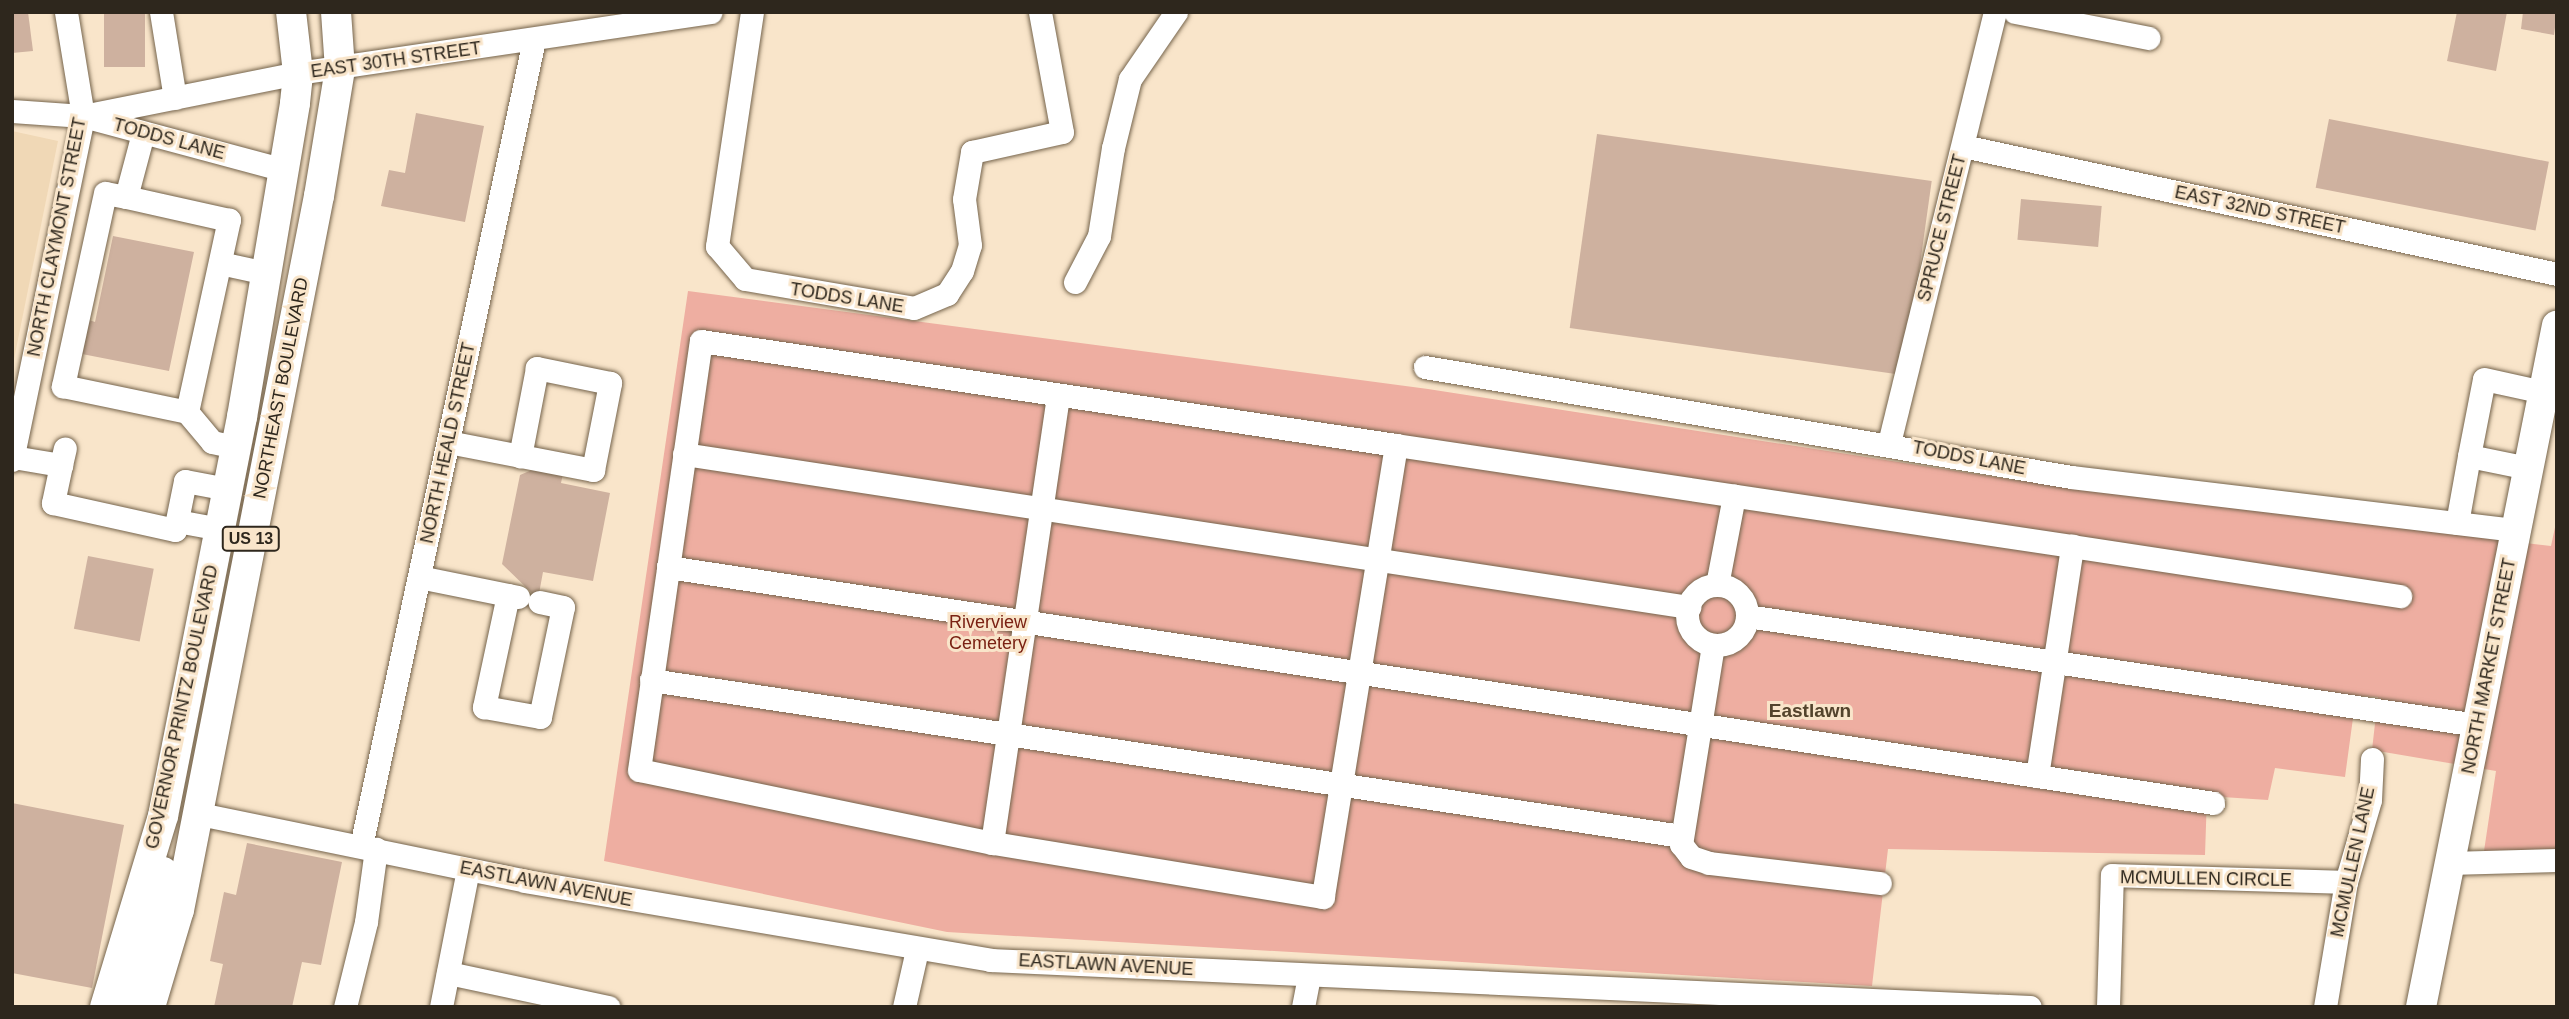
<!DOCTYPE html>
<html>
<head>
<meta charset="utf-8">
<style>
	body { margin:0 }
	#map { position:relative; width:2569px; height:1019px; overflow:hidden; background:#f9e5ca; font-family:Arial,sans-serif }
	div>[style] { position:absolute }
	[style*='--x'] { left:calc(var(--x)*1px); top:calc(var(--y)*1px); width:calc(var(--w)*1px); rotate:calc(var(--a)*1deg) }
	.built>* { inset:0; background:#f0d8b6 }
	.green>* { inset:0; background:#eeaea1 }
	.building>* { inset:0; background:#ceb19f; transform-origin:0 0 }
	.roads { filter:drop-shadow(0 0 2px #75644c) drop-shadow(0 0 2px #75644c) }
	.minor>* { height:23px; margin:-11.5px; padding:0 11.5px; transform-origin:11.5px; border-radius:11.5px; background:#fff }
	.minor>.ring { margin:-11.5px; padding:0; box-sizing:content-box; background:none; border:23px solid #fff; border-radius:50% }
	.major>* { height:30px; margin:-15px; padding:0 15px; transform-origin:15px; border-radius:15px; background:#fff }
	span { translate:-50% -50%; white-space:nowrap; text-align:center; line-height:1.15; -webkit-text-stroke:6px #f9e5ca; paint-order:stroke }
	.shield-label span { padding:2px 5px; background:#f9e5ca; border:2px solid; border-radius:5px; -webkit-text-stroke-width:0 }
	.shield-label { font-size:16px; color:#2e271d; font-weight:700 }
	.street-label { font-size:18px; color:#2e271d }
	.park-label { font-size:18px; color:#7a2113 }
	.neighbourhood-label { font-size:19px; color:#53432c; font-weight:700 }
	.frame { position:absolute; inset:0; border:14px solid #2e271d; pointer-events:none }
</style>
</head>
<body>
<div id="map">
	<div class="built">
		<i style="clip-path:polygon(12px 131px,58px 141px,12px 369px)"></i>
	</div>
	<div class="green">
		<i style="clip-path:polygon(688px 291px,1428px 389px,2014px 480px,2551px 546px,2557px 518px,2557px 849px,2484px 851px,2496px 771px,2372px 750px,2378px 697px,2356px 696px,2345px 777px,2275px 768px,2268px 800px,2207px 796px,2205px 855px,1888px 849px,1872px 986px,947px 932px,604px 861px)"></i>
	</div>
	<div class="building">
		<i style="clip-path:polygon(12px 12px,28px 12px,33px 51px,12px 53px)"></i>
		<i style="left:104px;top:12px;width:41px;height:55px"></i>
		<i style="clip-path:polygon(2457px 12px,2507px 12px,2496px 71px,2447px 61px)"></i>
		<i style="clip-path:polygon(2523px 12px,2557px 12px,2554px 35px,2521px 29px)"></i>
		<i style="clip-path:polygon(416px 113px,484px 126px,465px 222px,381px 206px,389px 170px,405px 173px)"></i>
		<i style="left:2329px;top:119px;width:224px;height:70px;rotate:11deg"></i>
		<i style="left:1597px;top:134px;width:338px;height:196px;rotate:8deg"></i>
		<i style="left:2021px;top:199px;width:81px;height:41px;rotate:5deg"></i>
		<i style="clip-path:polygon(113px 236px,194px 252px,169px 371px,82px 354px,89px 320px,95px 322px)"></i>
		<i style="clip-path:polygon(567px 455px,561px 483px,610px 493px,593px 581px,543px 572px,538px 599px,502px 564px,520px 475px)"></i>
		<i style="left:88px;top:556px;width:67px;height:74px;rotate:11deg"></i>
		<i style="clip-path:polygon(12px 803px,124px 825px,92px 988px,12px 973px)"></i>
		<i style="clip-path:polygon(247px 843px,342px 862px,321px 965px,302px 962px,292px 1007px,214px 1007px,223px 964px,210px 961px,224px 892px,236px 895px)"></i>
	</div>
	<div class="roads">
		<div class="minor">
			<i style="--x:161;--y:12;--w:87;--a:80.8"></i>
			<i style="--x:752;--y:12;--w:237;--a:98.5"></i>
			<i style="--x:717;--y:246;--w:43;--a:49.7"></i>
			<i style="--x:745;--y:279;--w:171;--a:9.7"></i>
			<i style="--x:914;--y:308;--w:36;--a:-23"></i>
			<i style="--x:947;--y:294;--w:27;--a:-57"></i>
			<i style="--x:962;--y:271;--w:27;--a:-73"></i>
			<i style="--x:970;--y:245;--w:46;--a:-97.4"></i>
			<i style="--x:964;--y:199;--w:48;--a:-80.3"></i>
			<i style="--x:972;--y:152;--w:92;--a:-12.5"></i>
			<i style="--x:1062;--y:132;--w:122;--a:-100.4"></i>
			<i style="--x:2015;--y:12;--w:136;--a:11"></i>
			<i style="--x:12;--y:111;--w:71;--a:4"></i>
			<i style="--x:83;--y:116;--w:208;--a:15"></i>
			<i style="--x:83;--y:116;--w:219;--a:-11.3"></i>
			<i style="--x:298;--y:73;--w:417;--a:-8.4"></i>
			<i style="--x:1963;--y:146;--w:608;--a:12.16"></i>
			<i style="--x:126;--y:197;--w:21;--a:-169"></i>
			<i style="--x:105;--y:193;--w:198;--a:102.3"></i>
			<i style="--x:63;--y:386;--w:127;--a:11.8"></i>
			<i style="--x:187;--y:412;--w:197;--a:-77.7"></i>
			<i style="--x:229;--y:220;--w:106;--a:-167.4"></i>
			<i style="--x:126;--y:197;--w:66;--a:-75.1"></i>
			<i style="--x:220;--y:263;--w:47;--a:12.3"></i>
			<i style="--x:1075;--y:282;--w:52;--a:-62.4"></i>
			<i style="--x:1099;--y:236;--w:89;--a:-81"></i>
			<i style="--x:1113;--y:148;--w:71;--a:-76.2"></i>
			<i style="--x:1130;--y:79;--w:81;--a:-55.5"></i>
			<i style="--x:1425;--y:367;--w:655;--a:9.66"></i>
			<i style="--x:2071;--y:477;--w:448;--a:6.8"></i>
			<i style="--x:187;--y:412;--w:39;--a:50"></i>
			<i style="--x:212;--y:442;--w:25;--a:12"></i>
			<i style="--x:448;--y:442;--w:148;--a:10.9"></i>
			<i style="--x:593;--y:470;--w:89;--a:-78.9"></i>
			<i style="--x:610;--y:383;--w:75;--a:-168.4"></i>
			<i style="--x:537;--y:368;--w:90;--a:100.9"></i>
			<i style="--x:1889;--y:443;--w:444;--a:-76.2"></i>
			<i style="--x:1396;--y:445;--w:458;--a:99.2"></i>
			<i style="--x:1323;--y:897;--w:335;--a:-170.7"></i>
			<i style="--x:992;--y:843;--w:360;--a:-168.3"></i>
			<i style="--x:639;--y:770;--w:433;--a:-81.8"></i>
			<i style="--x:701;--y:341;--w:703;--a:8.51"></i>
			<i style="--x:1396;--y:445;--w:684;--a:8.5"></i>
			<i style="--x:2072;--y:546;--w:332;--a:8.7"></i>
			<i style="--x:684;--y:454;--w:1017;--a:8.66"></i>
			<i style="--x:13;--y:457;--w:49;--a:9.5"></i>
			<i style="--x:61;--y:465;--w:17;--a:-77"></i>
			<i style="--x:12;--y:460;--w:351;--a:-78.3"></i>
			<i style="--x:83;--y:116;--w:105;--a:-99.3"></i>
			<i style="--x:61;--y:465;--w:39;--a:102"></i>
			<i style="--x:53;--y:503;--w:125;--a:12.5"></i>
			<i style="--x:175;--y:530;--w:50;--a:-78.5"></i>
			<i style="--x:185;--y:481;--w:43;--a:10.8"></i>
			<i style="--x:2528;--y:468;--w:60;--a:-168.5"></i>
			<i style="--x:2469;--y:456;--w:78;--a:-79"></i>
			<i style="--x:2484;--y:379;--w:60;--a:12.4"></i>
			<i style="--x:177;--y:521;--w:44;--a:10.5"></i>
			<i style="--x:2457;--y:523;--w:68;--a:-79.8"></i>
			<i style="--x:668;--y:567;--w:1563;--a:8.68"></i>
			<i style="--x:419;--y:577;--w:101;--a:11.4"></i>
			<i style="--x:1717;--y:585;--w:91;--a:-79.2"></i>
			<i class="ring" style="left:1687px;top:585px;width:37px;height:37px"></i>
			<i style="--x:508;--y:595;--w:115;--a:102.1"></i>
			<i style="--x:484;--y:707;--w:57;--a:10.1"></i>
			<i style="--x:540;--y:717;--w:112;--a:-78.2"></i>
			<i style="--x:563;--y:607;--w:24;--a:-168"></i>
			<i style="--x:1747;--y:616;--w:738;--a:8.49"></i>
			<i style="--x:1713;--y:645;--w:202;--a:99.1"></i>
			<i style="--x:1681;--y:844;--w:16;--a:52"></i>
			<i style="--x:1691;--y:857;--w:19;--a:18"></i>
			<i style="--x:1709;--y:863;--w:172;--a:6.7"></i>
			<i style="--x:651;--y:680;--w:1042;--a:8.61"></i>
			<i style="--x:2037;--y:776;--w:233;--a:-81.3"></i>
			<i style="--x:195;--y:813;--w:337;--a:11.6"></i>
			<i style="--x:525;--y:881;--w:472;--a:9.6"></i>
			<i style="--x:990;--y:960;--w:1041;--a:2.59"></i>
			<i style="--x:992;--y:843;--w:453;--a:-81.6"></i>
			<i style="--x:361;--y:846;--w:824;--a:-77.89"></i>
			<i style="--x:2449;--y:863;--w:108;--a:-1.6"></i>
			<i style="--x:448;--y:973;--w:164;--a:12"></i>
			<i style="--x:345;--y:1007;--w:88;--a:-76.1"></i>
			<i style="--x:366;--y:922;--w:74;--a:-82.2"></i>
			<i style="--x:441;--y:1007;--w:140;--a:-78.9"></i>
			<i style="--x:904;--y:1007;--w:58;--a:-77.2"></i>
			<i style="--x:1303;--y:1007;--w:32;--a:-79"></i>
			<i style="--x:2108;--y:1007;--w:132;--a:-88.3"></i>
			<i style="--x:2112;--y:875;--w:234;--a:1.7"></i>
			<i style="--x:2325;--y:1007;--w:127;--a:-80.5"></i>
			<i style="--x:2346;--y:882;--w:85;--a:-73.7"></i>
			<i style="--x:2370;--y:800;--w:41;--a:-87.2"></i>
		</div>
		<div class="major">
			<i style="--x:105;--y:1007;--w:200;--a:-73.1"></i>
			<i style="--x:163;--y:816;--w:407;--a:-78.8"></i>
			<i style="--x:242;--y:417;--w:318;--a:-80.4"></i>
			<i style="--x:295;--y:103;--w:30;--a:-84"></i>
			<i style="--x:298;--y:73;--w:61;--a:-96.5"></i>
			<i style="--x:131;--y:1007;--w:139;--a:-76.7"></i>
			<i style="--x:150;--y:1007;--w:101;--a:-73.4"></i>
			<i style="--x:179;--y:910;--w:728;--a:-78.91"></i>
			<i style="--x:319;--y:196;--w:129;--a:-80.6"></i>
			<i style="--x:340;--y:69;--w:57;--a:-94"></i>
			<i style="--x:2421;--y:1007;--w:695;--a:-78.72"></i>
		</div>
	</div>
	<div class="shield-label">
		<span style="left:251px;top:539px">US 13</span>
	</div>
	<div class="street-label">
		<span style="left:396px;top:60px;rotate:-8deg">EAST 30TH STREET</span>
		<span style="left:169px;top:139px;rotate:15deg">TODDS LANE</span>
		<span style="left:2260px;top:210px;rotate:12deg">EAST 32ND STREET</span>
		<span style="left:1942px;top:228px;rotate:-76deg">SPRUCE STREET</span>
		<span style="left:57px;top:237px;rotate:-79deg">NORTH CLAYMONT STREET</span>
		<span style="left:847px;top:298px;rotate:9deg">TODDS LANE</span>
		<span style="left:281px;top:388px;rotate:-79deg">NORTHEAST BOULEVARD</span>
		<span style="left:448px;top:443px;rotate:-78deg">NORTH HEALD STREET</span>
		<span style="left:1969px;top:458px;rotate:11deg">TODDS LANE</span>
		<span style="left:2489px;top:666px;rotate:-79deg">NORTH MARKET STREET</span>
		<span style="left:182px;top:707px;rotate:-78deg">GOVERNOR PRINTZ BOULEVARD</span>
		<span style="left:2353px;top:862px;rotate:-78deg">MCMULLEN LANE</span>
		<span style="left:2206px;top:879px;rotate:1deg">MCMULLEN CIRCLE</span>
		<span style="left:546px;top:884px;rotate:11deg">EASTLAWN AVENUE</span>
		<span style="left:1106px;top:965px;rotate:3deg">EASTLAWN AVENUE</span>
	</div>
	<div class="park-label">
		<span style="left:988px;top:633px">Riverview<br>Cemetery</span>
	</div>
	<div class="neighbourhood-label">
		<span style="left:1810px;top:711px">Eastlawn</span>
	</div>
	<div class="frame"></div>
</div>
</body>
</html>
